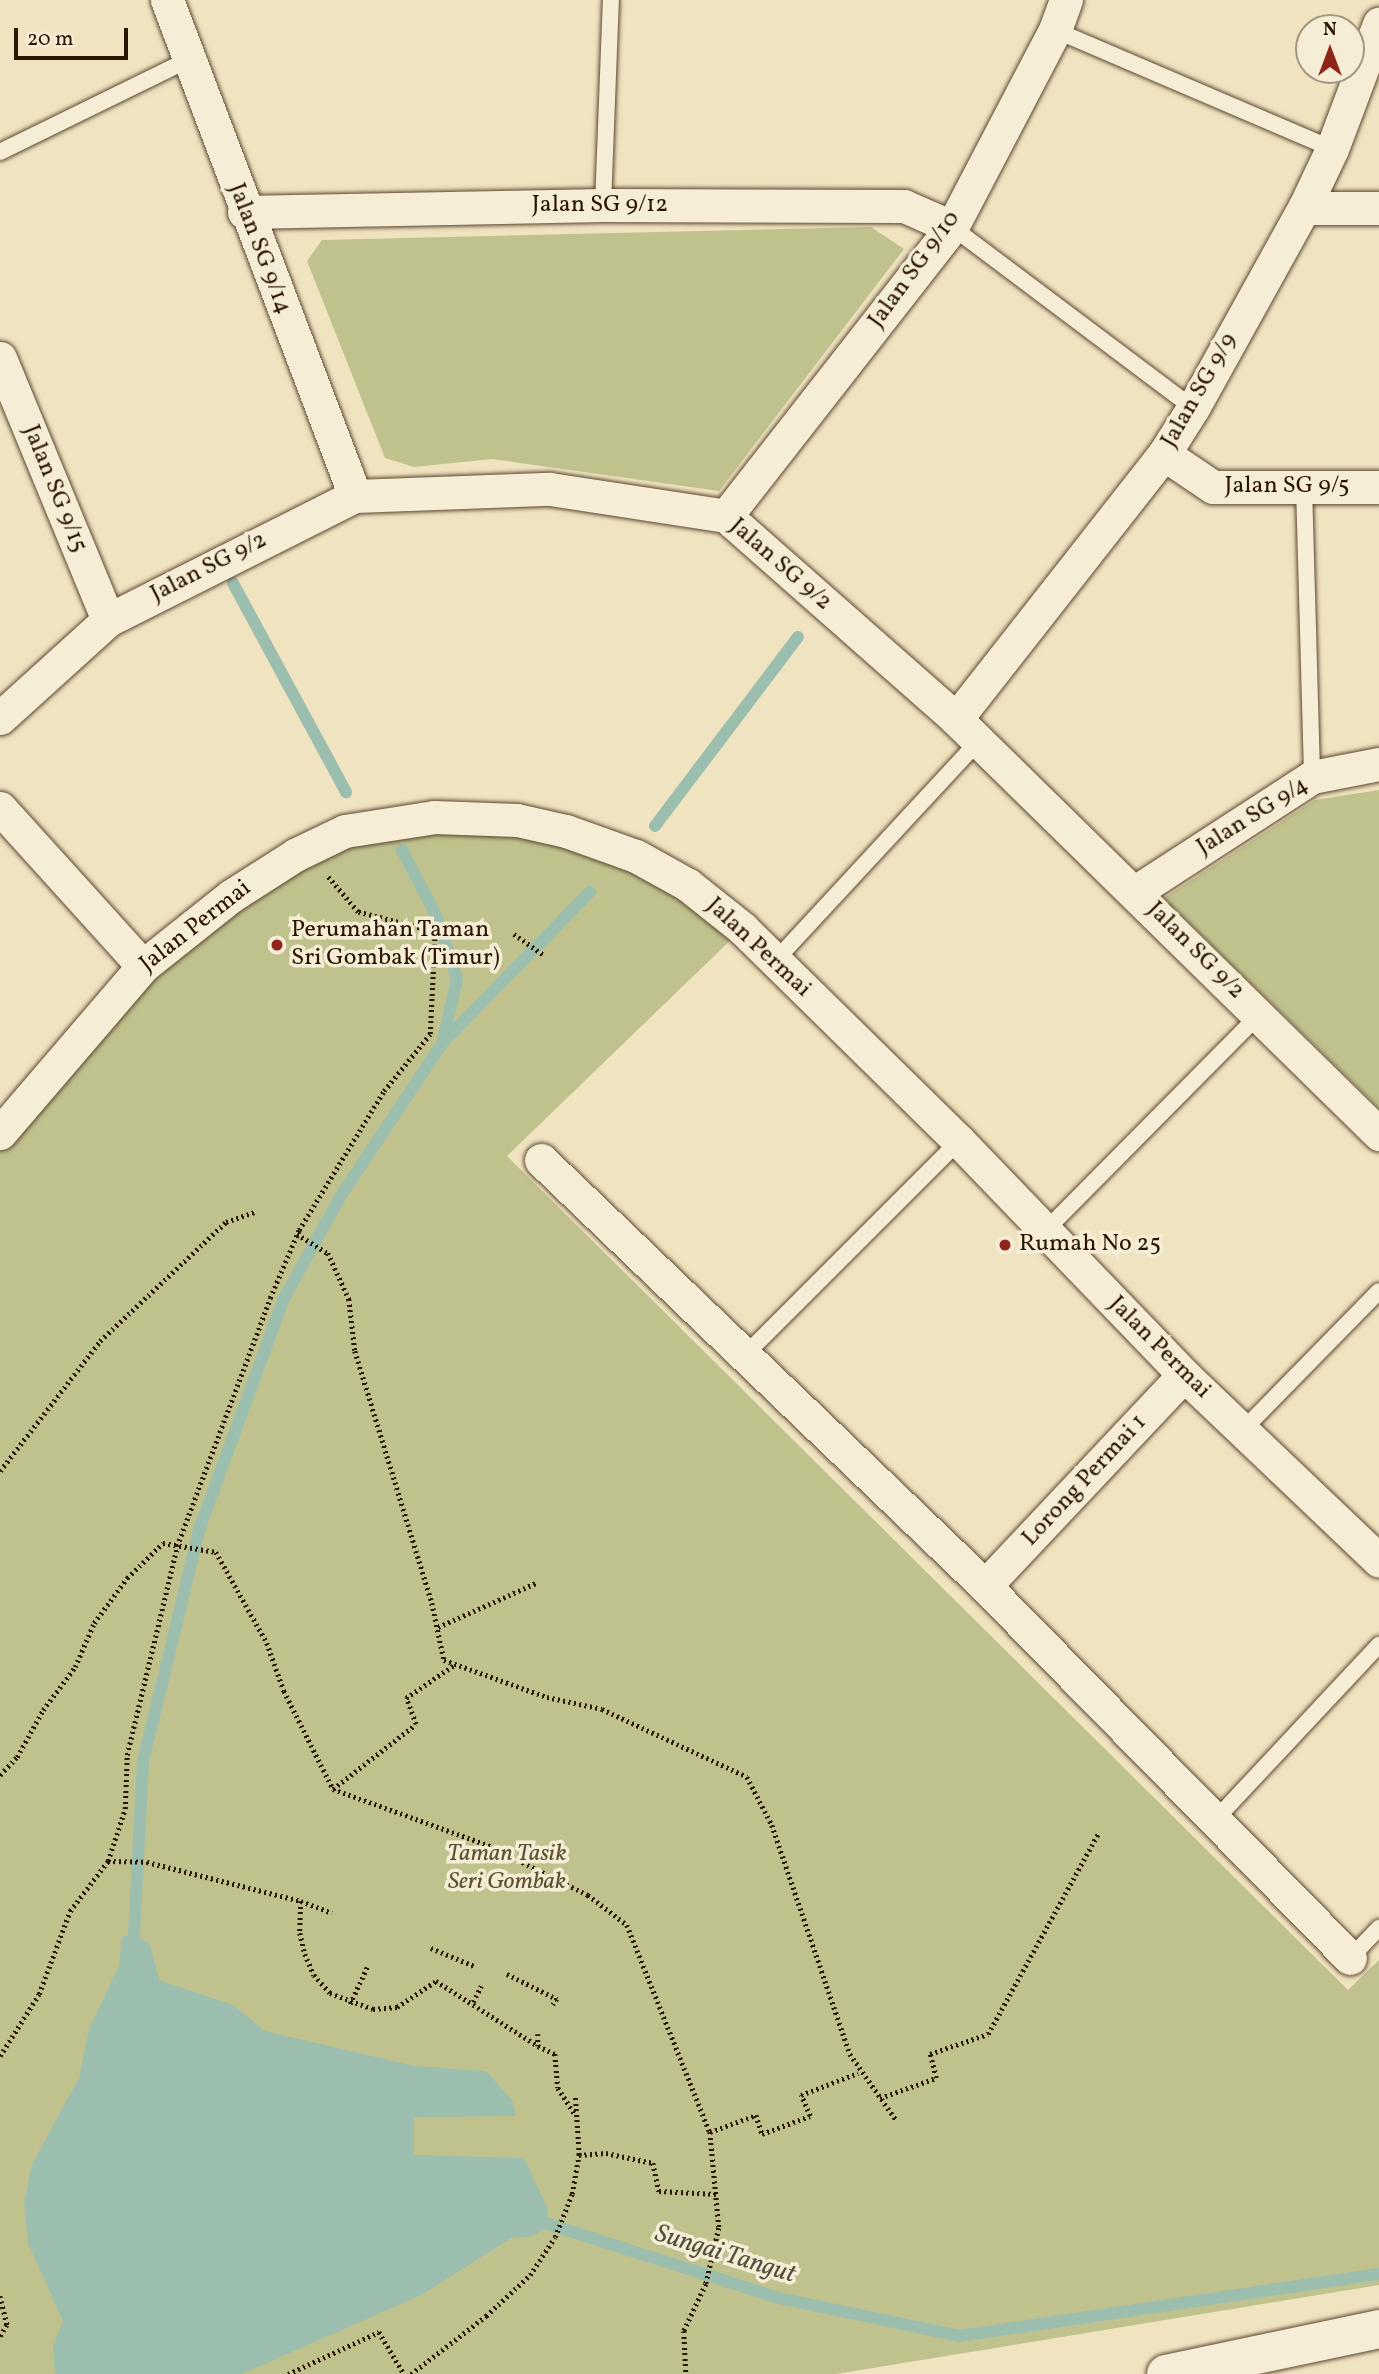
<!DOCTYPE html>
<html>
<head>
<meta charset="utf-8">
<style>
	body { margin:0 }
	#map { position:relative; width:1379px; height:2374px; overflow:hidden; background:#f0e3c0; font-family:Vollkorn,serif }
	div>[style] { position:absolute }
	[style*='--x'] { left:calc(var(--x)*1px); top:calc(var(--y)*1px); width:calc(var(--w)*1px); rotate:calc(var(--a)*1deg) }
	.green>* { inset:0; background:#c0c28e }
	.water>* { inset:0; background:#9bbeaf }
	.stream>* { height:12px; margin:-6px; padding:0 6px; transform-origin:6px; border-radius:6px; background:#9bbeaf }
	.path>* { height:4.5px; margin-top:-2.25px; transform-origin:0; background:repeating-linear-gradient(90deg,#2a1500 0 2px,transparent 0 5.5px) }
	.roads { filter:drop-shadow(0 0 2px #5c4830) drop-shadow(0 0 2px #5c4830) }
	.lane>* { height:16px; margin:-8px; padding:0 8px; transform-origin:8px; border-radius:8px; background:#f5edd6 }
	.street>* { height:33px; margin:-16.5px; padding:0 16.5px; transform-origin:16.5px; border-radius:16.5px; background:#f5edd6 }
	.secondary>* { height:38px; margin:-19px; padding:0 19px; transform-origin:19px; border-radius:19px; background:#f5edd6 }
	.dots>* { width:19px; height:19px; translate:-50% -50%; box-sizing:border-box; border:4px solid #f5edd6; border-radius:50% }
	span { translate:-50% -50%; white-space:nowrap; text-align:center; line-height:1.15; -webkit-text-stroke:7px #f5edd6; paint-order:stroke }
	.street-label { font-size:24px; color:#2a1500 }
	.poi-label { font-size:24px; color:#2a1500 }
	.left { translate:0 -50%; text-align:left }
	.park-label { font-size:24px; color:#5e5232; font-style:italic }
	.water-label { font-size:26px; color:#52503d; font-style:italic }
	.north { position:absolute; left:1295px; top:14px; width:70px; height:70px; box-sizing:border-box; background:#f5edd6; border:2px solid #a49780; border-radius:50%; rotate:0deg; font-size:19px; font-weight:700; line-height:28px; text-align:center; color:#2a1500 }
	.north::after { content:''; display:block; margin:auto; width:24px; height:32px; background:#8f2418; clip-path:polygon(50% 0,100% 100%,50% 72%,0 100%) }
	.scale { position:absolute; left:14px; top:28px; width:114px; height:32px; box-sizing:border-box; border:4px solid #2a1500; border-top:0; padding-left:9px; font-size:21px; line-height:24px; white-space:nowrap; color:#2a1500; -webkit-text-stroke:5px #f5edd6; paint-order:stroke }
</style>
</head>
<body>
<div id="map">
	<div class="green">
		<i style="clip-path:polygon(871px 227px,904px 249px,719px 491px,492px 459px,414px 467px,385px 458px,307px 261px,322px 240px)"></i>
		<i style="clip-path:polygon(1379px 790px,1379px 1108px,1164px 898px,1315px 800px)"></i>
		<i style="clip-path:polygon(546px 827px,741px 930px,507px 1156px,1348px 1990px,1379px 1960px,1379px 2285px,836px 2374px,0 2374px,0 1136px,150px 969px,354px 831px)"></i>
	</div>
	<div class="water">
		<i style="clip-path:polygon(134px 1934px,150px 1944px,159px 1980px,233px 2005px,265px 2031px,414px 2066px,486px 2071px,512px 2100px,516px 2116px,414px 2117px,414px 2155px,524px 2158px,547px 2207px,548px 2224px,534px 2236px,511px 2238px,423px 2294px,242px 2374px,55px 2374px,53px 2346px,63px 2321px,28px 2243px,24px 2204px,32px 2164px,79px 2078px,89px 2029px,119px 1966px,122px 1937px)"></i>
	</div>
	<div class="stream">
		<i style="--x:233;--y:583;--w:238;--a:61.6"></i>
		<i style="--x:655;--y:826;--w:237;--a:-52.9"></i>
		<i style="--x:402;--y:850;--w:73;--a:62.4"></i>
		<i style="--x:436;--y:915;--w:67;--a:71.8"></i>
		<i style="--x:457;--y:979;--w:62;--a:103.1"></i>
		<i style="--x:134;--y:1934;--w:172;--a:-87"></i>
		<i style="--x:143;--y:1762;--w:239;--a:-76.4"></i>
		<i style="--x:199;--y:1530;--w:245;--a:-69.9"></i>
		<i style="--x:283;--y:1300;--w:118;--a:-61"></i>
		<i style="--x:340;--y:1197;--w:186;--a:-56.4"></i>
		<i style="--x:443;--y:1042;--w:210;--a:-45.6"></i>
		<i style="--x:532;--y:2225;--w:16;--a:-4"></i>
		<i style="--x:548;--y:2224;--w:243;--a:17.8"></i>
		<i style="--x:779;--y:2298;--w:184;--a:11.9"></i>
		<i style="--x:959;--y:2336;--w:425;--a:-8.4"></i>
	</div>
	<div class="path">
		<i style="--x:435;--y:932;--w:32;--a:-7"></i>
		<i style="--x:514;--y:934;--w:37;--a:35"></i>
		<i style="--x:297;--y:1234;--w:36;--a:32"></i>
		<i style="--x:328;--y:1253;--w:51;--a:65.5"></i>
		<i style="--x:349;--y:1299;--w:52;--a:83.4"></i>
		<i style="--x:355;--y:1351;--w:264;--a:73"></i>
		<i style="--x:432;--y:1603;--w:58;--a:78.1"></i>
		<i style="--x:444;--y:1660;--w:109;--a:19.8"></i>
		<i style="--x:547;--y:1697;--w:56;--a:12.3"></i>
		<i style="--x:602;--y:1709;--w:160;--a:25.1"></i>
		<i style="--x:747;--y:1777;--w:54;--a:62.5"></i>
		<i style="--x:772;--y:1825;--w:242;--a:71.2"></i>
		<i style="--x:850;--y:2054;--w:82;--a:55"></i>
		<i style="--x:0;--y:1471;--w:164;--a:-52.4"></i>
		<i style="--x:100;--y:1341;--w:173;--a:-43.4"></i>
		<i style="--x:226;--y:1222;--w:31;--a:-19"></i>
		<i style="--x:438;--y:1627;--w:107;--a:-24.2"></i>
		<i style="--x:0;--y:1775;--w:25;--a:-47"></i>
		<i style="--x:17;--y:1757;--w:54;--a:-61"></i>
		<i style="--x:43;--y:1710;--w:54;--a:-53.3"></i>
		<i style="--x:75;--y:1667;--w:48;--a:-66.6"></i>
		<i style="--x:94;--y:1623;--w:56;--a:-53.7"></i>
		<i style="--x:127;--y:1578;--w:50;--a:-44.2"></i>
		<i style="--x:163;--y:1543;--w:54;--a:9.6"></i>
		<i style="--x:216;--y:1552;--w:104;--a:60.7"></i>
		<i style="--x:267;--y:1643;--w:51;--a:70.5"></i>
		<i style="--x:284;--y:1691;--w:110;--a:63.4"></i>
		<i style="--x:333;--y:1789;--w:165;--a:19.9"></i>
		<i style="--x:488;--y:1845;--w:112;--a:26.6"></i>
		<i style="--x:588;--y:1895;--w:49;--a:37.6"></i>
		<i style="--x:627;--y:1925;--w:223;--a:68.2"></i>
		<i style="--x:710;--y:2132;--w:96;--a:84.6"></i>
		<i style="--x:719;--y:2228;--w:57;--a:103.1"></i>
		<i style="--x:706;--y:2284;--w:52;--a:115.1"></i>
		<i style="--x:684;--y:2331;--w:43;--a:87.3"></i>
		<i style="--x:333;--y:1789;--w:105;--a:-38.1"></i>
		<i style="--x:416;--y:1724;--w:28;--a:-111"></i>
		<i style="--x:406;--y:1698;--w:58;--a:-34.5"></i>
		<i style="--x:108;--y:1861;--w:55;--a:-71.9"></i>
		<i style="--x:125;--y:1809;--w:54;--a:-87.9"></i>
		<i style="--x:127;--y:1755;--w:215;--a:-76.5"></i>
		<i style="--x:177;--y:1546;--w:265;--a:-69.4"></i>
		<i style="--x:270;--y:1298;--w:74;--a:-66.9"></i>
		<i style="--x:299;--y:1230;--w:163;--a:-58.6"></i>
		<i style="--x:384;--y:1091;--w:73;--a:-51.1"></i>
		<i style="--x:430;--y:1034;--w:102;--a:-87.2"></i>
		<i style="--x:435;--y:932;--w:80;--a:-165.4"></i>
		<i style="--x:358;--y:912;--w:46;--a:-130.6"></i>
		<i style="--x:301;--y:1901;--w:33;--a:21"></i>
		<i style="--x:431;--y:1948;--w:47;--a:22.7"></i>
		<i style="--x:507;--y:1974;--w:56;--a:26.6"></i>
		<i style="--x:557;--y:1999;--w:7;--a:124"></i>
		<i style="--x:473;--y:2002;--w:18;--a:-63"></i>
		<i style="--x:350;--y:2004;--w:43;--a:-65.2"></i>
		<i style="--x:538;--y:2034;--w:12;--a:90"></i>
		<i style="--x:538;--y:2046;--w:19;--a:25"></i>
		<i style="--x:555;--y:2054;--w:34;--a:85"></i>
		<i style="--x:558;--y:2088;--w:33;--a:57"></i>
		<i style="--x:0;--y:2056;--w:73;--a:-57.8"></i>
		<i style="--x:39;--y:1994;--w:89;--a:-69.5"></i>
		<i style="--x:70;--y:1911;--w:63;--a:-52.8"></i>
		<i style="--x:108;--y:1861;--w:39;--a:1"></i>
		<i style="--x:147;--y:1862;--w:159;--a:14.2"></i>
		<i style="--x:301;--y:1901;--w:32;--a:92"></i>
		<i style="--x:300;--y:1933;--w:22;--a:77"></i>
		<i style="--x:305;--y:1954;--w:23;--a:67"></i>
		<i style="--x:314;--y:1975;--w:24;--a:48"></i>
		<i style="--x:330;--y:1993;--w:46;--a:20.4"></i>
		<i style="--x:373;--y:2009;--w:24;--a:-5"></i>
		<i style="--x:397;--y:2007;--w:47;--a:-33.7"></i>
		<i style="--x:436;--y:1981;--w:121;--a:32.5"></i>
		<i style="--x:880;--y:2098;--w:59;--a:-19.7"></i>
		<i style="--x:936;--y:2078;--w:25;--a:-104"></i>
		<i style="--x:930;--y:2054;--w:61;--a:-19"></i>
		<i style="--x:988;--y:2034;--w:228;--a:-61.2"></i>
		<i style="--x:710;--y:2132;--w:49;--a:-20.3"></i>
		<i style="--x:756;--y:2115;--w:20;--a:72"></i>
		<i style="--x:762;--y:2134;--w:51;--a:-20.6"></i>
		<i style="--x:810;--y:2116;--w:23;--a:-113"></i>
		<i style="--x:801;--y:2095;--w:61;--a:-21.1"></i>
		<i style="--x:579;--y:2155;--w:27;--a:-4"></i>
		<i style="--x:606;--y:2153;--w:48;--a:12"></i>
		<i style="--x:653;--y:2163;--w:29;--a:78"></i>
		<i style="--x:659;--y:2191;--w:57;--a:3"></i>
		<i style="--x:0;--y:2296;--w:30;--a:76"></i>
		<i style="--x:7;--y:2325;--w:14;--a:120"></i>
		<i style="--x:288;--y:2374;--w:100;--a:-24.8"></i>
		<i style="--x:379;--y:2332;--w:49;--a:59.2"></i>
		<i style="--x:411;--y:2374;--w:95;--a:-37.7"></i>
		<i style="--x:486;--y:2316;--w:60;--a:-43"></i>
		<i style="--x:530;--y:2275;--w:45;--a:-56.7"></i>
		<i style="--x:555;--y:2237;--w:46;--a:-68.4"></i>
		<i style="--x:572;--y:2194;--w:40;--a:-80"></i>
		<i style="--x:579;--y:2155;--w:60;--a:-93.8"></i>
	</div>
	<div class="roads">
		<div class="lane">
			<i style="--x:1055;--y:30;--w:301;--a:23.2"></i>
			<i style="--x:0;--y:152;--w:209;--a:-26.1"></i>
			<i style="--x:603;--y:205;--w:205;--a:-87.8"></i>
			<i style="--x:952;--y:227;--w:301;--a:36.9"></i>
			<i style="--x:1304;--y:487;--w:290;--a:88.4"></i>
			<i style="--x:774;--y:962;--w:301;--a:-47.2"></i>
			<i style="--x:1044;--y:1232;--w:305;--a:-45.3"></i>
			<i style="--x:746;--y:1354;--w:301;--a:-45"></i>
			<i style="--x:1243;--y:1430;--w:194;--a:-45.6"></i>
			<i style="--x:1215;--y:1820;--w:240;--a:-46.9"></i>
			<i style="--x:1350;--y:1958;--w:42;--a:-46"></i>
		</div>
		<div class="street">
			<i style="--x:167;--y:0;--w:530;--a:69.24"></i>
			<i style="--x:1304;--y:208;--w:75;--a:0"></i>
			<i style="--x:244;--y:212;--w:359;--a:-1.1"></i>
			<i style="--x:603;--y:205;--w:301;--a:0.2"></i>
			<i style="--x:904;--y:206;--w:52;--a:23.6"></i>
			<i style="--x:0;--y:358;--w:283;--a:67.6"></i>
			<i style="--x:1164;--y:454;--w:59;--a:34"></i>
			<i style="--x:1213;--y:487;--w:166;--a:0"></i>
			<i style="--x:726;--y:516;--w:367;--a:-52"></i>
			<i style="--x:952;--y:227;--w:222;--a:-62.4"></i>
			<i style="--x:1055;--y:30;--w:32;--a:-70"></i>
			<i style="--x:0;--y:718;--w:146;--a:-42.2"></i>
			<i style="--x:108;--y:620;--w:276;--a:-26.7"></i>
			<i style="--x:355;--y:496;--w:195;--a:-2.1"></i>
			<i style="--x:550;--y:489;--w:178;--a:8.7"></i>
			<i style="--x:726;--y:516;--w:307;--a:41.4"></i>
			<i style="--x:956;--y:719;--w:593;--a:44.45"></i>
			<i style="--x:956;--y:719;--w:337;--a:-51.9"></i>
			<i style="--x:1164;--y:454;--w:54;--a:-57.8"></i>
			<i style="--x:1193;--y:408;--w:229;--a:-61"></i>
			<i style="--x:1304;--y:208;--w:65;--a:-64.6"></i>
			<i style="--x:1332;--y:149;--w:134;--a:-69.4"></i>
			<i style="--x:0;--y:808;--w:213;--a:47.9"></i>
			<i style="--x:1135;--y:892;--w:211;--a:-33"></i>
			<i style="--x:1312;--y:777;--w:68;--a:-11"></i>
			<i style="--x:0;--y:1133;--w:220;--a:-49.4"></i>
			<i style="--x:143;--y:966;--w:112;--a:-38.5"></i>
			<i style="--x:231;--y:896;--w:76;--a:-32.6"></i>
			<i style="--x:295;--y:855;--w:55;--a:-25.6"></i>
			<i style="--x:345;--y:831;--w:90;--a:-8.9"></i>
			<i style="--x:434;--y:817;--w:83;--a:2.1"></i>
			<i style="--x:517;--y:820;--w:50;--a:12.7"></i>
			<i style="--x:566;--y:831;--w:74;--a:19.7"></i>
			<i style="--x:636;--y:856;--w:60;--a:29.1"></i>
			<i style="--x:688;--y:885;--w:69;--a:38.5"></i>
			<i style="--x:742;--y:928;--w:304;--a:44.5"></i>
			<i style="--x:959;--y:1141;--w:325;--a:46.1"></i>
			<i style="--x:1184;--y:1375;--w:269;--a:43.6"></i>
			<i style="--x:541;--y:1160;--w:615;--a:43.81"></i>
			<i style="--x:985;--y:1586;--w:521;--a:45.54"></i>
			<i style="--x:985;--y:1586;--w:290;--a:-46.7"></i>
		</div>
		<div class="secondary">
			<i style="--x:1166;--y:2374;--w:218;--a:-11.9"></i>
		</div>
	</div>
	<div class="dots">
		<i style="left:277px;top:945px;background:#8f2418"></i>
		<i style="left:1005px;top:1245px;background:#8f2418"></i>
	</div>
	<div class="street-label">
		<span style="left:600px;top:206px">Jalan SG 9/12</span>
		<span style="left:259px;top:249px;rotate:69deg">Jalan SG 9/14</span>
		<span style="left:915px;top:270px;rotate:-54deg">Jalan SG 9/10</span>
		<span style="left:1200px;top:391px;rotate:-60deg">Jalan SG 9/9</span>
		<span style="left:1287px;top:487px">Jalan SG 9/5</span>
		<span style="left:54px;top:489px;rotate:68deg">Jalan SG 9/15</span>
		<span style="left:780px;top:565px;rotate:41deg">Jalan SG 9/2</span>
		<span style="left:209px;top:568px;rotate:-27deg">Jalan SG 9/2</span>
		<span style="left:1253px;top:817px;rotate:-32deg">Jalan SG 9/4</span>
		<span style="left:196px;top:927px;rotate:-38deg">Jalan Permai</span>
		<span style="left:758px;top:948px;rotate:43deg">Jalan Permai</span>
		<span style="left:1195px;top:951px;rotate:45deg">Jalan SG 9/2</span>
		<span style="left:1159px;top:1348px;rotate:45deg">Jalan Permai</span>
		<span style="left:1085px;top:1481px;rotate:-47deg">Lorong Permai 1</span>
	</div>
	<div class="poi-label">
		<span class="left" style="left:291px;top:945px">Perumahan Taman<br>Sri Gombak (Timur)</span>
		<span class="left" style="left:1019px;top:1245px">Rumah No 25</span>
	</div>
	<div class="park-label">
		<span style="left:507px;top:1869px">Taman Tasik<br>Seri Gombak</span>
	</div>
	<div class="water-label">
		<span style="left:725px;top:2255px;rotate:17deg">Sungai Tangut</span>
	</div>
	<div class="north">N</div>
	<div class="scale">20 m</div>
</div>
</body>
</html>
